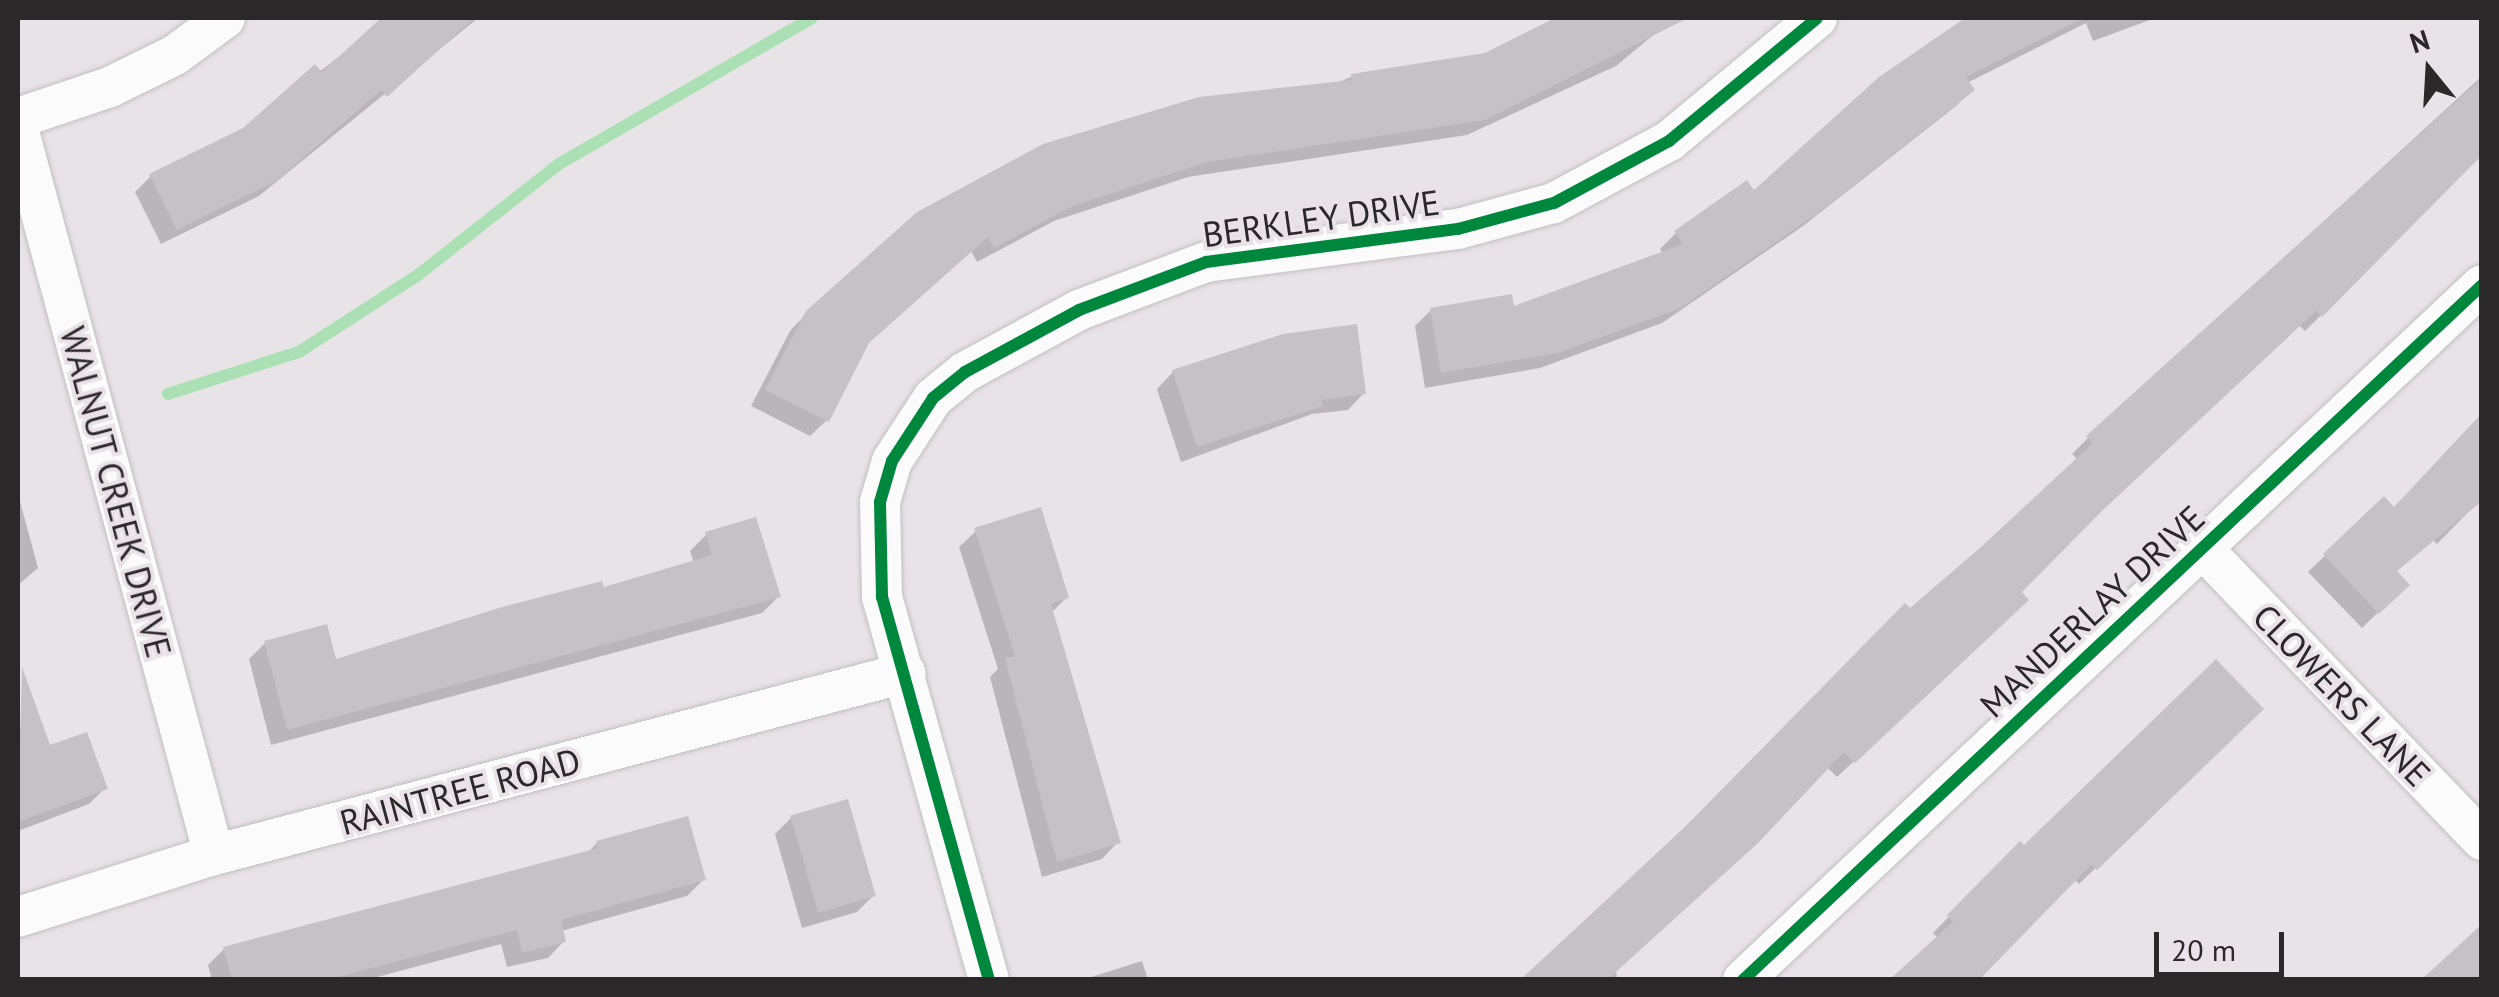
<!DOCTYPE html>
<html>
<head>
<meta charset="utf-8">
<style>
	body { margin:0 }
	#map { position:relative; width:2499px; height:997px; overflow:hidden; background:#e8e3e7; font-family:"PT Sans",sans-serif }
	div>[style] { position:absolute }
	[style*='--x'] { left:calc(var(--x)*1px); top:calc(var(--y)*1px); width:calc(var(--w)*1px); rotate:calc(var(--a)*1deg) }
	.shadow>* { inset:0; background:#0003 }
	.stream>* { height:12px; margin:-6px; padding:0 6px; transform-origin:6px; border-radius:6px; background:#aae0b4 }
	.building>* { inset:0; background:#c5c2c5; transform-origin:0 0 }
	.roads { filter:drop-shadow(0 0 2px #c2bec1) drop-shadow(0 0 2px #c2bec1) }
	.minor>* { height:40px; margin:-20px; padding:0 20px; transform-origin:20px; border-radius:20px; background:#fcfbfb }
	.cycleway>* { height:12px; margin:-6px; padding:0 6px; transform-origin:6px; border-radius:6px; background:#00873e }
	span { translate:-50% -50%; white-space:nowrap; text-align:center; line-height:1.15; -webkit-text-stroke:8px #e9e2e8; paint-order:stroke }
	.street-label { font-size:35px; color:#2b282a }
	.frame { position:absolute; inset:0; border:20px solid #2b282a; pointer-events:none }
	.north { position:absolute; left:2379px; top:20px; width:100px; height:100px; -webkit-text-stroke:8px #e9e2e8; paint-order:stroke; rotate:342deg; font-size:28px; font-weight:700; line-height:40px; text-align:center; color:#2b282a }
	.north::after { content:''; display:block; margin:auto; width:35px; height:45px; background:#2b282a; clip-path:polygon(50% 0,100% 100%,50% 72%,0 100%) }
	.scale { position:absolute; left:2154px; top:932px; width:130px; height:45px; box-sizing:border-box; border:5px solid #2b282a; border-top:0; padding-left:12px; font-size:30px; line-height:35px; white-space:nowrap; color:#2b282a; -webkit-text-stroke:8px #e9e2e8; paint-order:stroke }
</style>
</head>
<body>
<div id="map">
	<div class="shadow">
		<i style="clip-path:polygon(389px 18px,478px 18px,259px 196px,161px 244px,135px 192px,151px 176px,244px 130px)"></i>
		<i style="clip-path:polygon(1560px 18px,1674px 18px,1616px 66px,1467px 135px,1188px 177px,1054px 221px,977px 262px,971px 251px,865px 345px,827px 420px,810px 436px,751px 406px,790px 331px,807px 313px,1353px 76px,1486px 55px)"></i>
		<i style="clip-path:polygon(1974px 18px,2155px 18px,2093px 41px,2086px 23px,1967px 83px,1972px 90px,1956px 106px,1803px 226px,1662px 323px,1540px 368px,1425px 388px,1415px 326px,1431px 310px,1512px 309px,1663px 254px,1660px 249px,1676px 233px,1754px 194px)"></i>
		<i style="clip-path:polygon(2482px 76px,2482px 155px,2305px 331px,2299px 325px,2086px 523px,2018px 592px,2009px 616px,1837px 777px,1827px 767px,1616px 969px,1617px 980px,1521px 980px,2078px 460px,2072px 454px,2088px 438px)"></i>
		<i style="clip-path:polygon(1173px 372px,1364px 393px,1348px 410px,1312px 414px,1181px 462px,1157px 389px)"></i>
		<i style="clip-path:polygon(18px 494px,38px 568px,18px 585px)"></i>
		<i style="clip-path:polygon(2482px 498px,2437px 544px,2430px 537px,2394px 572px,2406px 585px,2362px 628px,2308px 572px,2384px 499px,2394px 510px)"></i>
		<i style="clip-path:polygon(976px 531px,1067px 597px,1051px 613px,1118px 842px,1102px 859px,1042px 877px,990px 677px,998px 669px,959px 547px)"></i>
		<i style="clip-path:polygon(706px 535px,778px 597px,762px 613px,271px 745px,249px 659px,265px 643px,335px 662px,694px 563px,690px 551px)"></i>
		<i style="clip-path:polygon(2260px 709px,2079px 884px,2074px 879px,1938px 938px,1933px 933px,2020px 844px,2024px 849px)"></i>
		<i style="clip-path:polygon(39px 721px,49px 748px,105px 788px,89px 804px,18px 831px,18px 729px)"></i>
		<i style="clip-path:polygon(791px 818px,873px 896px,857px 912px,802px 928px,775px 834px)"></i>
		<i style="clip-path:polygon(597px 843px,703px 880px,687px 896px,561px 931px,564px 941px,548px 958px,507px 967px,501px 944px,366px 980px,212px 980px,208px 965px,224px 949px,586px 854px)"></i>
		<i style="clip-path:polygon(1142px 961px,1148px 980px,1087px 980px,1088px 978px)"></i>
	</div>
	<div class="stream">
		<i style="--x:168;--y:394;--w:138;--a:-17.8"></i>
		<i style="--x:299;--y:352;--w:142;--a:-32.9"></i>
		<i style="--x:418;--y:275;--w:179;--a:-38.2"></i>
		<i style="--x:559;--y:164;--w:292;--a:-30"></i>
	</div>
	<div class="building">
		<i style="clip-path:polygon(381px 18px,474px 18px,387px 97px,381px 90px,278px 180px,177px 230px,149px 174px,243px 128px,315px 64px,322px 72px)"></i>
		<i style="clip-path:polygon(1555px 18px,1688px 18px,1485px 120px,1207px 162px,1073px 206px,994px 248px,988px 237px,869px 343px,829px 422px,765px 390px,806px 311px,917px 212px,1043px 144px,1199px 97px,1352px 80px,1351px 74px,1485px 53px)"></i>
		<i style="clip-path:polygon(1965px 18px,2084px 18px,1966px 77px,1975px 90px,1822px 210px,1681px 308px,1558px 353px,1441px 373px,1430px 308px,1512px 294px,1514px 306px,1683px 244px,1674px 231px,1747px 180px,1754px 190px,1879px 77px)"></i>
		<i style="clip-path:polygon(2482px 78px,2482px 155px,2322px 317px,2316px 311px,2102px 511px,2022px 592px,2029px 600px,1855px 763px,1844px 752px,1757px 844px,1607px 980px,1520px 980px,1677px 835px,1905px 603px,1910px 608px,1981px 547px,2093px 443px,2086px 436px)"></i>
		<i style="clip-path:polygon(1357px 324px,1366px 394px,1321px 400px,1323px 406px,1197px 447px,1172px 370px,1283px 334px)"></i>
		<i style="clip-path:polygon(2482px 413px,2482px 501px,2397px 571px,2410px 585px,2379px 614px,2323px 554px,2384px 496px,2394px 507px)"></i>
		<i style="clip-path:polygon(1041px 507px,1069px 598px,1051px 604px,1121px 843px,1057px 862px,1005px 658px,1015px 656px,974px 528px)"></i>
		<i style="clip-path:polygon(756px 517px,781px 597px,287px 730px,264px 641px,327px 624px,336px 659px,502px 607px,602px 581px,604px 587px,712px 555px,705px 532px)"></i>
		<i style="clip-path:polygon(2216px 659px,2264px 709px,2097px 870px,2091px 865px,1979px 980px,1889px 980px,1953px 922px,1947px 915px,2020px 841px,2024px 845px)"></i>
		<i style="clip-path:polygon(22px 667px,50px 745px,87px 732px,108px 789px,18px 822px)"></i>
		<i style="left:848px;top:799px;width:101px;height:60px;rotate:74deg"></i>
		<i style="clip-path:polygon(688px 816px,706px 880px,561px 920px,566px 942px,522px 953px,517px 930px,327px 980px,232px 980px,223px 947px,598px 848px,596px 841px)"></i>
		<i style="clip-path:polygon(2482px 924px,2482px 980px,2421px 980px)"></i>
	</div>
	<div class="roads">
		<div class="minor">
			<i style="--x:18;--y:118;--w:97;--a:-18.6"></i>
			<i style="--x:110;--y:87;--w:72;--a:-26.2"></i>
			<i style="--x:175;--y:55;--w:62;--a:-36.5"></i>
			<i style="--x:18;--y:128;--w:753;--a:74.91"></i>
			<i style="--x:2203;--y:549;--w:403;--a:46.2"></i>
			<i style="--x:18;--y:917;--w:206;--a:-17.6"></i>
			<i style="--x:214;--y:855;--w:715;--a:-14.76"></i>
			<i style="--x:989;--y:980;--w:398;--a:-105.6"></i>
			<i style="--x:882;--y:597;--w:95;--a:-91.2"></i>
			<i style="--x:880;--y:502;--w:43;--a:-73.7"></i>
			<i style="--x:892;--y:461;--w:75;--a:-56.9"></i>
			<i style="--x:933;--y:398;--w:41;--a:-39.1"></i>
			<i style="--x:965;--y:372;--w:130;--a:-28.5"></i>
			<i style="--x:1079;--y:310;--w:136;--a:-20.7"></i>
			<i style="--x:1206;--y:262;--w:254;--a:-7.5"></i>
			<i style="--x:1458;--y:229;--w:99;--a:-15.2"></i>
			<i style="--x:1554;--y:203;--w:131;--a:-28.3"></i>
			<i style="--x:1669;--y:141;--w:192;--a:-39.7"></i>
			<i style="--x:1743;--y:980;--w:1014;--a:-43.24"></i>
		</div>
	</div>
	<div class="cycleway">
		<i style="--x:989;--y:980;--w:398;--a:-105.6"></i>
		<i style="--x:882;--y:597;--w:95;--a:-91.2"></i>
		<i style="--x:880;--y:502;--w:43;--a:-73.7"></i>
		<i style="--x:892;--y:461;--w:75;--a:-56.9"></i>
		<i style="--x:933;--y:398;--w:41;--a:-39.1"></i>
		<i style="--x:965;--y:372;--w:130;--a:-28.5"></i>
		<i style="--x:1079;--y:310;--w:136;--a:-20.7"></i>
		<i style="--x:1206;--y:262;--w:254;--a:-7.5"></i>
		<i style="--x:1458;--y:229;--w:99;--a:-15.2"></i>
		<i style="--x:1554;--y:203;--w:131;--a:-28.3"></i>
		<i style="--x:1669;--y:141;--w:192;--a:-39.7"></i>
		<i style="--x:1743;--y:980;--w:1014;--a:-43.24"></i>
	</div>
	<div class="street-label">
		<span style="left:1321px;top:218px;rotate:-8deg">BERKLEY DRIVE</span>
		<span style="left:116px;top:492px;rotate:75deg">WALNUT CREEK DRIVE</span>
		<span style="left:2092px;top:611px;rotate:-43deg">MANDERLAY DRIVE</span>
		<span style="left:2342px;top:695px;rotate:46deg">CLOWERS LANE</span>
		<span style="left:460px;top:791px;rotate:-15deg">RAINTREE ROAD</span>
	</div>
	<div class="frame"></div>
	<div class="north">N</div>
	<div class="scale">20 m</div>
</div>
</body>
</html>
